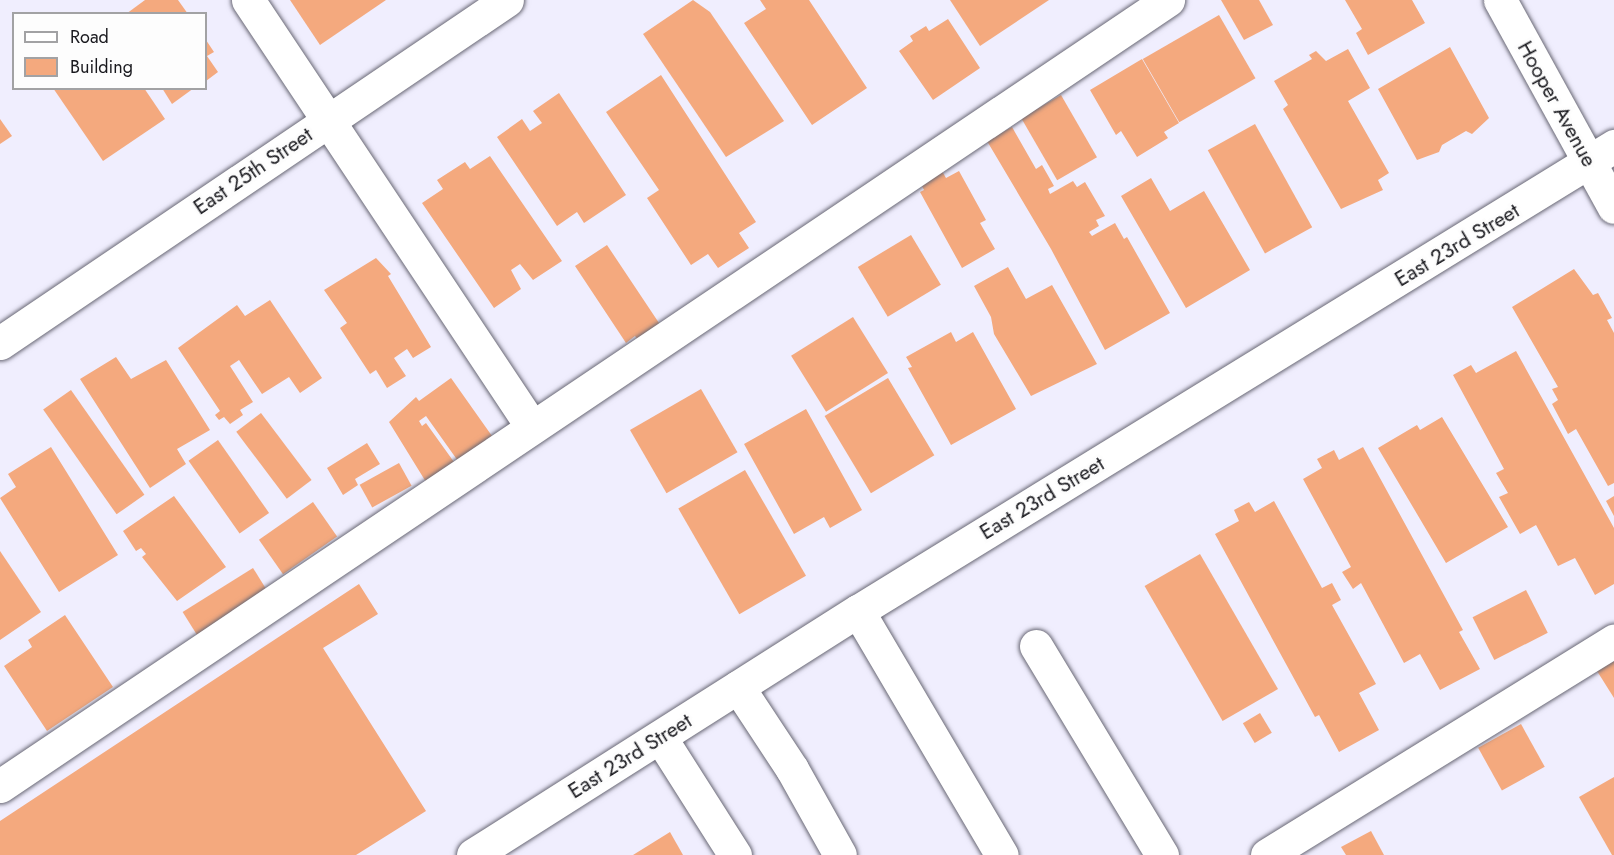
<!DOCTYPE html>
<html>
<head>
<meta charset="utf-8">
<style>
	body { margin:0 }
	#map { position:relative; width:1614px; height:855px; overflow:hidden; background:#f0eefe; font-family:Jost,sans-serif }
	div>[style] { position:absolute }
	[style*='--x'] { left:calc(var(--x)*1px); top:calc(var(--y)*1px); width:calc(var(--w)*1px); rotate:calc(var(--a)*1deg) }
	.building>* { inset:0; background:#f4a97e; transform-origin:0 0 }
	.roads { filter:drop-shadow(0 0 2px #696875) drop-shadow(0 0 2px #696875) }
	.minor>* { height:33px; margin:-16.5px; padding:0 16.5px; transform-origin:16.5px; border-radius:16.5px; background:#fff }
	span { translate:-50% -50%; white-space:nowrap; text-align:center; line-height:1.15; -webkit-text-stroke:6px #fdfdfd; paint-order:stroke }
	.street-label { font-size:21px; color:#19191e }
	.legend { position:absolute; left:12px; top:12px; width:195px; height:78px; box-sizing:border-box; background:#fdfdfd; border:2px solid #a2a2a4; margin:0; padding:8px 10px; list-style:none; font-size:18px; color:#19191e }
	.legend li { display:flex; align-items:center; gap:12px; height:30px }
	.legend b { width:30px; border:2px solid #a2a2a4 }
</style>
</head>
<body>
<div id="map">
	<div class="building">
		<i style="clip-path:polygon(145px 0,178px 0,188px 14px,126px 14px)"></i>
		<i style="clip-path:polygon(290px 0,386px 0,320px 45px)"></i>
		<i style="clip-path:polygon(693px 0,710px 12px,784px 121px,726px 157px,643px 34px)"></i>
		<i style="clip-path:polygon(760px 0,809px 0,867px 88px,812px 125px,744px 23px,766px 9px)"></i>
		<i style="clip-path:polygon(950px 0,1049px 0,980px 46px)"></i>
		<i style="clip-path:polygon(1221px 0,1259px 0,1273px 25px,1244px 40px)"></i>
		<i style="clip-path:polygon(1345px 0,1412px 0,1425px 23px,1368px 55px,1356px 33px,1362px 29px)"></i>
		<i style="left:1219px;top:15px;width:73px;height:88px;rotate:60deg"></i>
		<i style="clip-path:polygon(948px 19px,980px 68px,933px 100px,899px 51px,913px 41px,910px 36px,926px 26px,929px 31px)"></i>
		<i style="clip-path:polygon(206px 40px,214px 52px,207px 56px,218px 72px,206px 81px)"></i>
		<i style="clip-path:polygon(1450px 47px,1489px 118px,1472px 134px,1466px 131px,1442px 145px,1439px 152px,1417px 160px,1378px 89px)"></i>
		<i style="clip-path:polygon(1348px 49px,1370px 88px,1348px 101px,1389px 173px,1378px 180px,1383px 190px,1341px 209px,1283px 109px,1288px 105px,1274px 81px,1312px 59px,1309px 55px,1316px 51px,1326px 61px)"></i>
		<i style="clip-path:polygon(1142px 59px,1179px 123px,1164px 132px,1168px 138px,1137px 157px,1121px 131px,1116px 135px,1090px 90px)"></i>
		<i style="clip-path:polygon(661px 75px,756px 222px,739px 233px,749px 248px,718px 268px,708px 254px,691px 265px,647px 198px,659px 190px,606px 112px)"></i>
		<i style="clip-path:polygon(53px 88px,144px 88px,165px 119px,103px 161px)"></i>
		<i style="clip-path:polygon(162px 88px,194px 88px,172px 104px)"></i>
		<i style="clip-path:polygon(559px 93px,626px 195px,584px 223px,577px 212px,557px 226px,497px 137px,522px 119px,530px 131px,542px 123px,533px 111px)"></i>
		<i style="left:1061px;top:95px;width:72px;height:46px;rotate:60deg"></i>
		<i style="clip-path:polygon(0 119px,12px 136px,0 144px)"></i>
		<i style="left:1255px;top:124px;width:118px;height:54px;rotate:61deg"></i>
		<i style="clip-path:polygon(1012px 127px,1036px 169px,1042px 165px,1054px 186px,1048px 189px,1050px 194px,1073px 181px,1077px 187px,1085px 182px,1105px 216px,1096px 220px,1099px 226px,1089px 232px,1092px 236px,1115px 223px,1124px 239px,1127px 237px,1170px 313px,1105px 350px,1051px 249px,987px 141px)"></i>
		<i style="clip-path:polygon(490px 156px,562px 261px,533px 280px,520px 264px,511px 270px,521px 289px,494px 308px,422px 203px,443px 189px,437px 180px,465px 162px,470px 169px)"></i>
		<i style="clip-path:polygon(942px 171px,946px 178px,959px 171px,986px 220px,980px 223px,995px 249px,962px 268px,920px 192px,924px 190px,921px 184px)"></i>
		<i style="clip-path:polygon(1151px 178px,1170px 211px,1204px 191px,1250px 270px,1186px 308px,1121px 196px)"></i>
		<i style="left:911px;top:235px;width:58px;height:62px;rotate:59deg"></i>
		<i style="clip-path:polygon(607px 245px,663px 329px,641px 344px,635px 336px,626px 343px,575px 266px)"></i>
		<i style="clip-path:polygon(376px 258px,391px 274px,388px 276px,431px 347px,413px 358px,407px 349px,394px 358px,406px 376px,387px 388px,376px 370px,370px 374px,340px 328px,347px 323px,324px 290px)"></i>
		<i style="clip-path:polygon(1008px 267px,1026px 299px,1052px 285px,1097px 364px,1031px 396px,994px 334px,991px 317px,974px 286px)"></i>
		<i style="clip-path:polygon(1574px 269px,1593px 295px,1598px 293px,1612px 318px,1607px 320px,1614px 333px,1614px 483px,1608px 486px,1576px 429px,1568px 434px,1552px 404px,1558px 400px,1552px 389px,1558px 387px,1512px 307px)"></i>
		<i style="clip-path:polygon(270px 300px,322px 378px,300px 393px,289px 377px,262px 394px,239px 360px,230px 366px,253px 402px,240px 410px,243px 415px,230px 424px,224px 417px,219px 420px,215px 415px,220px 411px,178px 348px,237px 305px,245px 316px)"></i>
		<i style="left:853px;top:317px;width:66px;height:73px;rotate:58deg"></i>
		<i style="clip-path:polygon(951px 332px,956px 342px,973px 332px,1016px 409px,951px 445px,908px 368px,912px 367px,906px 357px)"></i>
		<i style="clip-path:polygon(1516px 351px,1614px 528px,1614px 584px,1595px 595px,1575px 558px,1558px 566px,1536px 525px,1520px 534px,1499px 497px,1508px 493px,1496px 473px,1504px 469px,1453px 375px,1471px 365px,1476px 373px)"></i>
		<i style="clip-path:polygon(116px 357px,131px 379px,166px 360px,210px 430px,177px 449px,186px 464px,150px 488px,80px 379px)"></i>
		<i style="clip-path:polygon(451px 378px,492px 436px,458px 461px,426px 416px,419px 421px,422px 426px,426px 423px,454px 462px,426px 482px,389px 422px,416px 397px,419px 401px)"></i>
		<i style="left:888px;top:378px;width:90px;height:74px;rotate:59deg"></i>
		<i style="left:701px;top:389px;width:73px;height:82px;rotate:60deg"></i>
		<i style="left:71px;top:390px;width:128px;height:34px;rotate:55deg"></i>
		<i style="clip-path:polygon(806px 409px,862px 510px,830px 528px,824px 517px,794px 534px,744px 444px)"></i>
		<i style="left:261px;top:413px;width:84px;height:31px;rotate:53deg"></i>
		<i style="clip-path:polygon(1442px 417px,1508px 527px,1446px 563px,1378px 448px,1417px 425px,1420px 430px)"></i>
		<i style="left:218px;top:440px;width:89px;height:36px;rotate:55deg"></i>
		<i style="clip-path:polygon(367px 443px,380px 464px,355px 479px,358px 485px,343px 495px,327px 468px)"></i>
		<i style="clip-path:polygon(51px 447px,118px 555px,59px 592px,0 498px,16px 487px,8px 474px)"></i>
		<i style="clip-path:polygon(1363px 447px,1463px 630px,1459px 632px,1480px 669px,1440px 690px,1420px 654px,1404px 663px,1361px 583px,1353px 589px,1342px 572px,1351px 567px,1303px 479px,1322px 468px,1317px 459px,1334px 450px,1339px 460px)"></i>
		<i style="left:399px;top:463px;width:26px;height:45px;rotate:61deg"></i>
		<i style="left:745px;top:470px;width:122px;height:77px;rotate:60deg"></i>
		<i style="clip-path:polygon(174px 496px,226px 567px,177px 601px,142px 557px,146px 554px,141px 548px,136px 551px,123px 531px)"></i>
		<i style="clip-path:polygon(1614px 496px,1614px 516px,1606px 501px)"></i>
		<i style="clip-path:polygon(1274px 501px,1322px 588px,1332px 583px,1341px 600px,1332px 605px,1376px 684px,1359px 693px,1379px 730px,1339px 752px,1319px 715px,1315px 717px,1215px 534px,1239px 521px,1234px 510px,1249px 502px,1255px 512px)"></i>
		<i style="left:313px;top:502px;width:42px;height:66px;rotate:55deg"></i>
		<i style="clip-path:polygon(0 551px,41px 612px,0 640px)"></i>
		<i style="left:1200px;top:554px;width:156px;height:64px;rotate:60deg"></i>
		<i style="left:253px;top:568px;width:32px;height:83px;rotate:58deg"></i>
		<i style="clip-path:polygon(359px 584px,378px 614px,323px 648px,426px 811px,356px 855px,0 855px,0 821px)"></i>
		<i style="left:1526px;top:590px;width:48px;height:60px;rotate:63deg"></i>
		<i style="clip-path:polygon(65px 615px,113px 687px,47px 731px,4px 666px,32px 647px,28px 640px)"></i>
		<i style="clip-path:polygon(1614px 661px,1614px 698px,1597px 671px)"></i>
		<i style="left:1260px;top:713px;width:23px;height:20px;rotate:59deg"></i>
		<i style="left:1521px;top:724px;width:49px;height:49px;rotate:61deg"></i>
		<i style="clip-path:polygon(1614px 777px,1614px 855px,1612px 855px,1579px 797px)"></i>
		<i style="clip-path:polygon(1371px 831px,1384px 855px,1346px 855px,1341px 847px)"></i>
		<i style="clip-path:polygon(670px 832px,683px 855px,633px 855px)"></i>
	</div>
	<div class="roads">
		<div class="minor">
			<i style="--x:248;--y:0;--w:513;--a:56.37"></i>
			<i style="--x:1500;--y:0;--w:236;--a:61.2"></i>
			<i style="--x:0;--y:343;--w:612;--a:-34.08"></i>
			<i style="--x:858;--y:611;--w:283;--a:59.5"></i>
			<i style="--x:1036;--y:646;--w:244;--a:58.9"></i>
			<i style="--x:738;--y:687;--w:98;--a:56.6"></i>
			<i style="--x:792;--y:769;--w:98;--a:60.8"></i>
			<i style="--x:660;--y:737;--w:140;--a:57.6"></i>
			<i style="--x:0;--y:786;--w:1408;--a:-33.94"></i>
			<i style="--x:473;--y:855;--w:456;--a:-32.4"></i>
			<i style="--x:858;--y:611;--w:888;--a:-31.59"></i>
			<i style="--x:1267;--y:855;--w:408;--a:-31.7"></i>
		</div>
	</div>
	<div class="street-label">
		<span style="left:1557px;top:104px;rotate:61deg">Hooper Avenue</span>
		<span style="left:253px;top:171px;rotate:-34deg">East 25th Street</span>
		<span style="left:1457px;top:245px;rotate:-31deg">East 23rd Street</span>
		<span style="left:1042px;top:498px;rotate:-31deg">East 23rd Street</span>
		<span style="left:630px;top:756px;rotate:-32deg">East 23rd Street</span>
	</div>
	<ul class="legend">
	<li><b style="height:8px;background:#fff"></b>Road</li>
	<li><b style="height:16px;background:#f4a97e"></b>Building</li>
	</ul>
</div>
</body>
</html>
